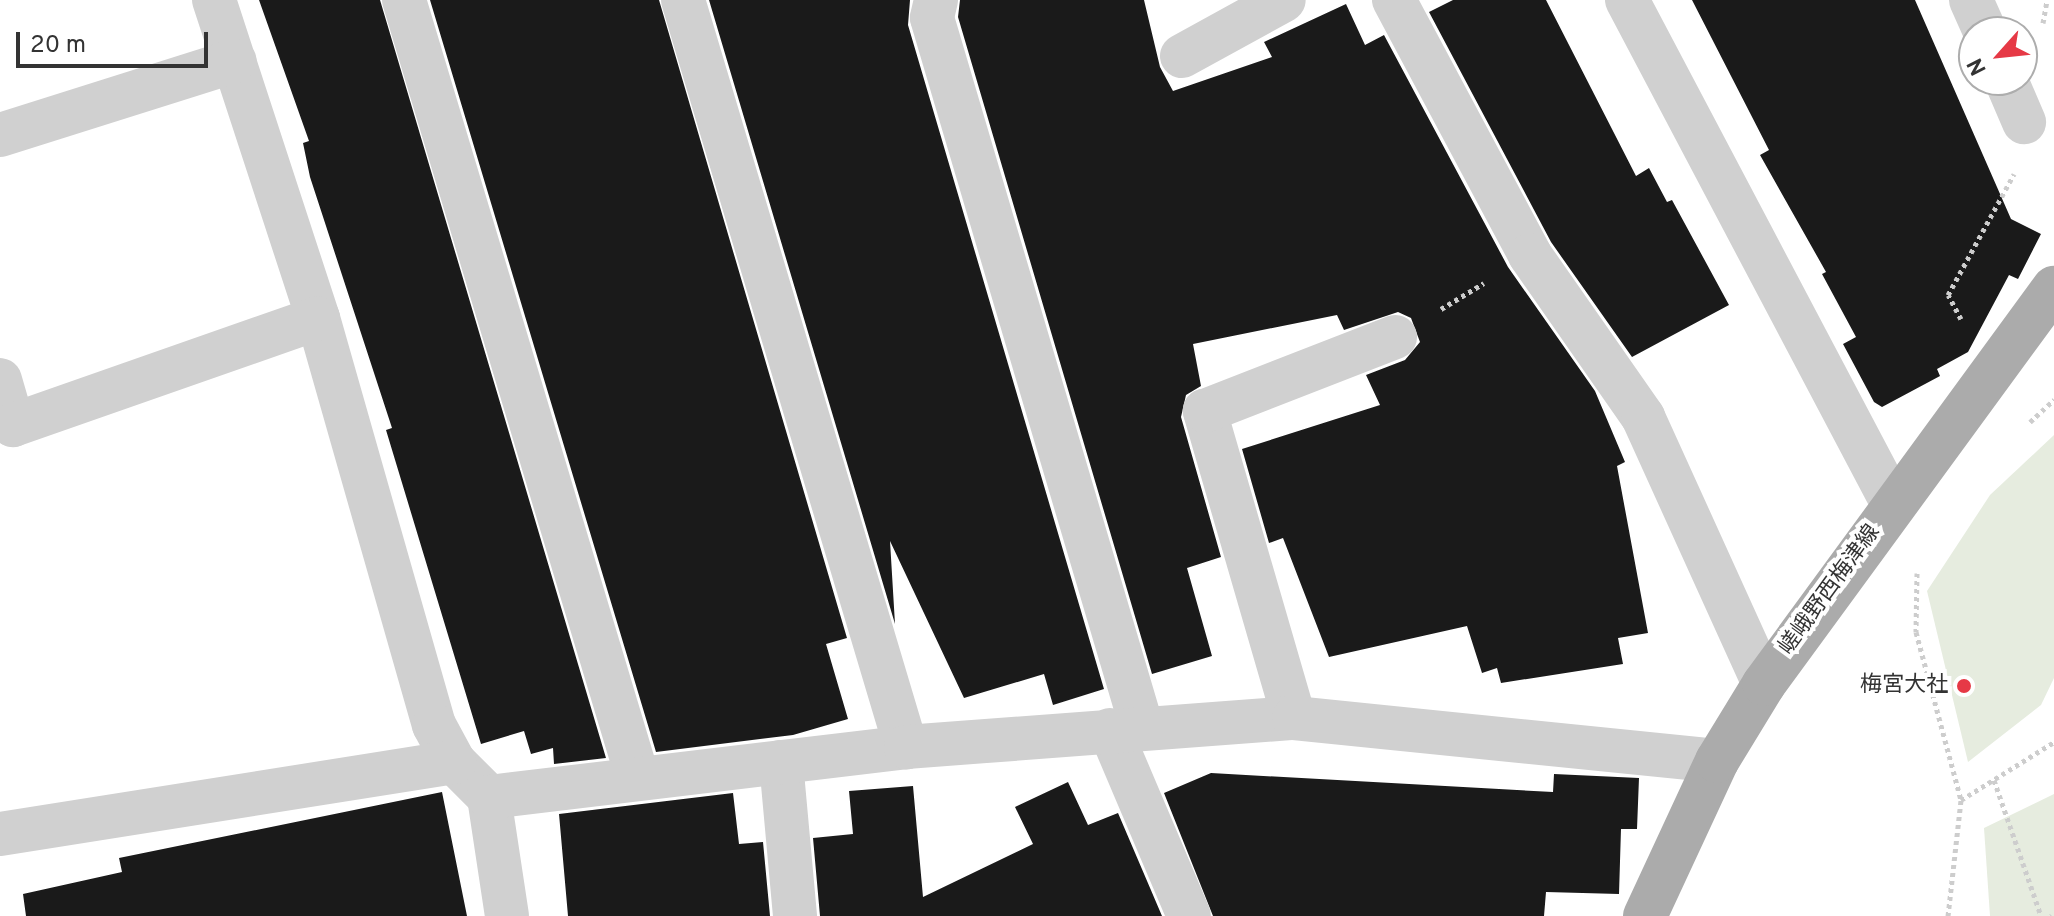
<!DOCTYPE html>
<html>
<head>
<meta charset="utf-8">
<style>
	body { margin:0 }
	#map { position:relative; width:2054px; height:916px; overflow:hidden; background:#fff; font-family:Overpass,"Noto Sans JP",sans-serif }
	div>[style] { position:absolute }
	[style*='--x'] { left:calc(var(--x)*1px); top:calc(var(--y)*1px); width:calc(var(--w)*1px); rotate:calc(var(--a)*1deg) }
	.green>* { inset:0; background:#e6ecdf }
	.building>* { inset:0; background:#1a1a1a }
	.path>* { height:5px; margin-top:-2.5px; transform-origin:0; background:repeating-linear-gradient(90deg,#cdcdcd 0 4px,transparent 0 8px) }
	.minor>* { height:44px; margin:-22px; padding:0 22px; transform-origin:22px; border-radius:22px; background:#d0d0d0 }
	.major>* { height:44px; margin:-22px; padding:0 22px; transform-origin:22px; border-radius:22px; background:#ababab }
	.dots>* { width:22px; height:22px; translate:-50% -50%; box-sizing:border-box; border:4px solid #fff; border-radius:50% }
	span { translate:-50% -50%; white-space:nowrap; text-align:center; line-height:1.15; -webkit-text-stroke:8px #fff; paint-order:stroke }
	.street-label { font-size:22px; color:#333 }
	.poi-label { font-size:22px; color:#333 }
	.right { translate:-100% -50%; text-align:right }
	.north { position:absolute; left:1958px; top:16px; width:80px; height:80px; box-sizing:border-box; background:#fff; border:2px solid #adadad; border-radius:50%; rotate:243deg; font-size:22px; font-weight:700; line-height:32px; text-align:center; color:#333 }
	.north::after { content:''; display:block; margin:auto; width:28px; height:36px; background:#e63946; clip-path:polygon(50% 0,100% 100%,50% 72%,0 100%) }
	.scale { position:absolute; left:16px; top:32px; width:192px; height:36px; box-sizing:border-box; border:4px solid #333; border-top:0; padding-left:10px; font-size:24px; line-height:28px; white-space:nowrap; color:#333; -webkit-text-stroke:6px #fff; paint-order:stroke }
</style>
</head>
<body>
<div id="map">
	<div class="green">
		<i style="clip-path:polygon(2054px 435px,2054px 678px,2041px 705px,1968px 762px,1927px 591px,1990px 495px)"></i>
		<i style="clip-path:polygon(2054px 794px,2054px 916px,1990px 916px,1984px 828px)"></i>
	</div>
	<div class="building">
		<i style="clip-path:polygon(259px 0,380px 0,606px 758px,554px 764px,553px 748px,531px 754px,524px 731px,481px 744px,386px 430px,392px 428px,310px 177px,303px 143px,309px 141px)"></i>
		<i style="clip-path:polygon(430px 0,659px 0,847px 638px,826px 644px,848px 719px,793px 735px,656px 752px)"></i>
		<i style="clip-path:polygon(709px 0,910px 0,908px 25px,1104px 689px,1053px 705px,1044px 674px,964px 698px,890px 541px,895px 624px)"></i>
		<i style="clip-path:polygon(960px 0,1144px 0,1160px 67px,1173px 91px,1272px 57px,1264px 42px,1346px 4px,1365px 45px,1384px 35px,1508px 267px,1595px 391px,1625px 462px,1617px 466px,1648px 633px,1618px 638px,1623px 664px,1501px 683px,1497px 668px,1482px 673px,1467px 626px,1329px 657px,1283px 538px,1269px 543px,1242px 449px,1380px 405px,1366px 375px,1405px 360px,1420px 342px,1411px 318px,1398px 312px,1344px 330px,1337px 315px,1193px 344px,1201px 386px,1186px 395px,1181px 417px,1221px 557px,1187px 568px,1212px 656px,1152px 674px,958px 17px)"></i>
		<i style="clip-path:polygon(1453px 0,1546px 0,1636px 176px,1649px 168px,1667px 202px,1672px 200px,1729px 305px,1632px 357px,1551px 242px,1429px 12px)"></i>
		<i style="clip-path:polygon(1692px 0,1915px 0,2011px 219px,2041px 234px,2018px 279px,2009px 275px,1968px 352px,1937px 369px,1940px 376px,1882px 407px,1874px 402px,1843px 344px,1856px 337px,1822px 274px,1826px 272px,1760px 155px,1769px 150px)"></i>
		<i style="clip-path:polygon(1211px 773px,1553px 792px,1554px 774px,1639px 778px,1637px 829px,1621px 829px,1619px 894px,1546px 892px,1544px 916px,1213px 916px,1164px 793px)"></i>
		<i style="clip-path:polygon(1068px 782px,1088px 825px,1118px 813px,1162px 916px,820px 916px,813px 838px,853px 834px,849px 791px,913px 786px,923px 897px,1033px 844px,1015px 807px)"></i>
		<i style="clip-path:polygon(442px 792px,467px 916px,26px 916px,23px 894px,122px 872px,119px 858px)"></i>
		<i style="clip-path:polygon(733px 793px,739px 844px,763px 842px,770px 916px,568px 916px,559px 814px)"></i>
	</div>
	<div class="path">
		<i style="--x:2043;--y:23;--w:23;--a:-80"></i>
		<i style="--x:1441;--y:309;--w:50;--a:-31.2"></i>
		<i style="--x:1961;--y:319;--w:27;--a:-118"></i>
		<i style="--x:1948;--y:295;--w:138;--a:-61.4"></i>
		<i style="--x:2030;--y:422;--w:33;--a:-43"></i>
		<i style="--x:1917;--y:573;--w:59;--a:91"></i>
		<i style="--x:1916;--y:632;--w:174;--a:75"></i>
		<i style="--x:1961;--y:800;--w:110;--a:-31.9"></i>
		<i style="--x:1994;--y:780;--w:144;--a:70.9"></i>
		<i style="--x:1948;--y:916;--w:117;--a:-83.6"></i>
		<i style="--x:2051;--y:916;--w:1;--a:-45"></i>
	</div>
	<div class="minor">
		<i style="--x:214;--y:0;--w:335;--a:71.9"></i>
		<i style="--x:318;--y:318;--w:423;--a:74.1"></i>
		<i style="--x:434;--y:725;--w:42;--a:61.6"></i>
		<i style="--x:454;--y:762;--w:49;--a:45"></i>
		<i style="--x:489;--y:797;--w:120;--a:81.4"></i>
		<i style="--x:404;--y:0;--w:813;--a:73.28"></i>
		<i style="--x:683;--y:0;--w:780;--a:73.38"></i>
		<i style="--x:936;--y:0;--w:18;--a:103"></i>
		<i style="--x:932;--y:18;--w:740;--a:73.52"></i>
		<i style="--x:1394;--y:0;--w:289;--a:61.9"></i>
		<i style="--x:1530;--y:255;--w:198;--a:55.1"></i>
		<i style="--x:1643;--y:417;--w:293;--a:65.6"></i>
		<i style="--x:1627;--y:0;--w:570;--a:62.18"></i>
		<i style="--x:1971;--y:0;--w:35;--a:66"></i>
		<i style="--x:1182;--y:56;--w:116;--a:-28.8"></i>
		<i style="--x:2006;--y:80;--w:46;--a:66.8"></i>
		<i style="--x:0;--y:135;--w:246;--a:-17.5"></i>
		<i style="--x:0;--y:380;--w:47;--a:73.9"></i>
		<i style="--x:13;--y:425;--w:323;--a:-19.3"></i>
		<i style="--x:1294;--y:718;--w:320;--a:-106.2"></i>
		<i style="--x:1205;--y:411;--w:204;--a:-21.3"></i>
		<i style="--x:1110;--y:730;--w:202;--a:67"></i>
		<i style="--x:781;--y:762;--w:155;--a:84.8"></i>
		<i style="--x:489;--y:797;--w:420;--a:-6.8"></i>
		<i style="--x:906;--y:747;--w:389;--a:-4.3"></i>
		<i style="--x:1294;--y:718;--w:425;--a:5.8"></i>
		<i style="--x:0;--y:834;--w:460;--a:-9"></i>
	</div>
	<div class="major">
		<i style="--x:1645;--y:916;--w:171;--a:-65.1"></i>
		<i style="--x:1717;--y:761;--w:90;--a:-58.6"></i>
		<i style="--x:1764;--y:684;--w:491;--a:-53.8"></i>
	</div>
	<div class="dots">
		<i style="left:1964px;top:686px;background:#e63946"></i>
	</div>
	<div class="street-label">
		<span style="left:1830px;top:590px;rotate:-54deg">嵯峨野西梅津線</span>
	</div>
	<div class="poi-label">
		<span class="right" style="left:1948px;top:686px">梅宮大社</span>
	</div>
	<div class="north">N</div>
	<div class="scale">20 m</div>
</div>
</body>
</html>
